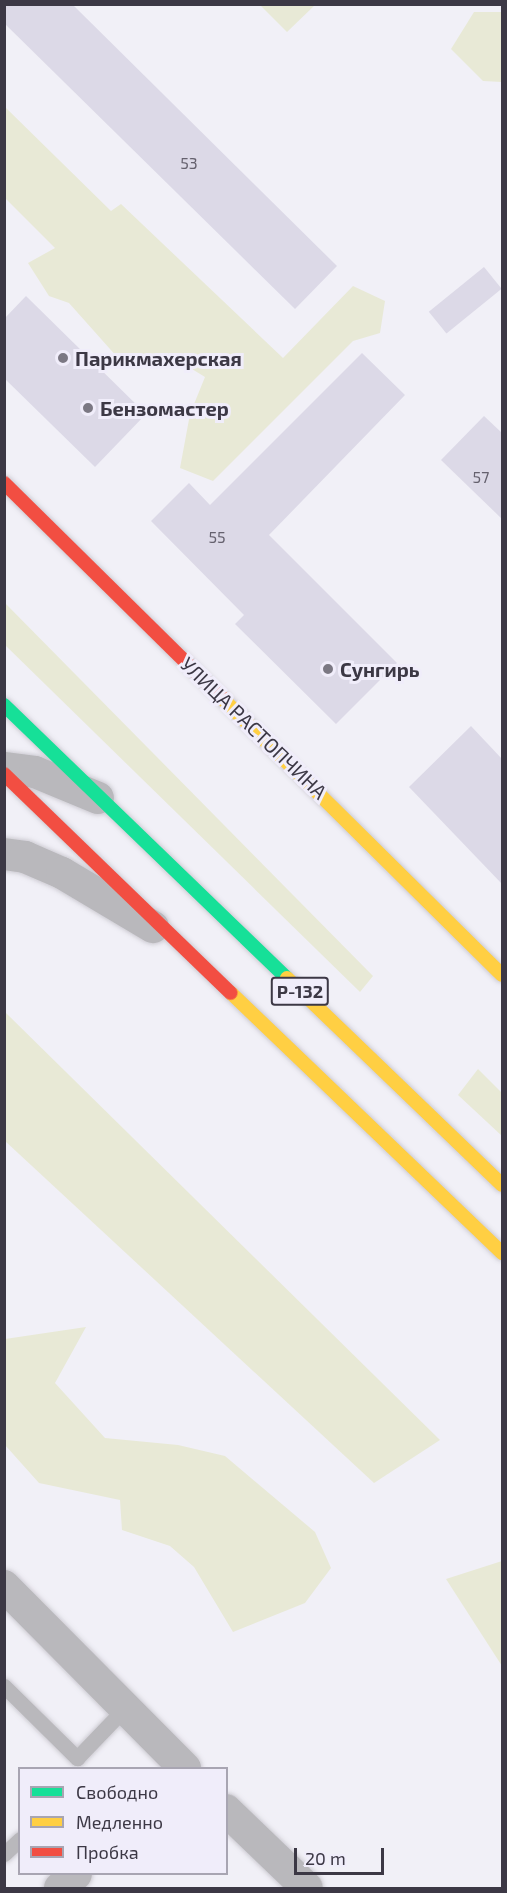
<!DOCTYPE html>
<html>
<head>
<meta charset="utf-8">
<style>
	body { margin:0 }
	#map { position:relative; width:507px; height:1893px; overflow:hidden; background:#f1f0f7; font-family:"Exo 2",sans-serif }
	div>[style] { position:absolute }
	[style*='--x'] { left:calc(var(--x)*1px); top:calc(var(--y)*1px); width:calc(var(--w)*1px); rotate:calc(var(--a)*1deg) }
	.green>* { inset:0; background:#e8e9d6 }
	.building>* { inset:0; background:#dcd9e7; transform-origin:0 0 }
	.roads { filter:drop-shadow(0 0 2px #ceccd3) drop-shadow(0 0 2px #ceccd3) }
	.lane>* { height:15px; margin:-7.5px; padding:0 7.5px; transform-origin:7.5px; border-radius:7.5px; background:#b9b8bc }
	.street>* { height:32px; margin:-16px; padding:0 16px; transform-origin:16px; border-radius:16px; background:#b9b8bc }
	.fast>* { height:14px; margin:-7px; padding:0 7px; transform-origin:7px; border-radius:7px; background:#16e098 }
	.slow>* { height:14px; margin:-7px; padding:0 7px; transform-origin:7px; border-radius:7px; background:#ffcf43 }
	.jam>* { height:14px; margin:-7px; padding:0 7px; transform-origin:7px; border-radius:7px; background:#f24e42 }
	.dots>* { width:16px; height:16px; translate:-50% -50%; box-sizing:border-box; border:3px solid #f0edfa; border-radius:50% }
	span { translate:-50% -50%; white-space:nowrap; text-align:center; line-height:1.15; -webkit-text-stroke:6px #f0edfa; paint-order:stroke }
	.number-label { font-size:16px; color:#65616e }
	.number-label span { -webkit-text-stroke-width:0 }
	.shield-label span { padding:2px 4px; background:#f0edfa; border:2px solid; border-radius:4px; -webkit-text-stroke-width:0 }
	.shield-label { font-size:18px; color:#3c3845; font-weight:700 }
	.poi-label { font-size:20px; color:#3c3845; font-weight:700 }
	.left { translate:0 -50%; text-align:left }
	.street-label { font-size:20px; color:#3c3845 }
	.frame { position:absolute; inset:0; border:6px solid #3c3845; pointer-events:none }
	.legend { position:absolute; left:18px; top:1767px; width:210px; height:108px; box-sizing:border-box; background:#f0edfa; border:2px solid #a8a5b2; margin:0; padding:8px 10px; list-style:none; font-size:18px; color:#3c3845 }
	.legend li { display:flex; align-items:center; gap:12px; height:30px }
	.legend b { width:30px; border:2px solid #a8a5b2 }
	.scale { position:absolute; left:294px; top:1848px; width:90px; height:27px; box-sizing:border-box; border:3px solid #3c3845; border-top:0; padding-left:8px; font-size:18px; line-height:21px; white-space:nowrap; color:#3c3845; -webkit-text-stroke:4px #f0edfa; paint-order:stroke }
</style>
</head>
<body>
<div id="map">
	<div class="green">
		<i style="clip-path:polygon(260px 5px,315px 5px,287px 32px)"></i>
		<i style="clip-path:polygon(474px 12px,502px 12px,502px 82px,483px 81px,451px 49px)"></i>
		<i style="clip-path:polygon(4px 106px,111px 211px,121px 204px,283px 358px,353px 286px,385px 301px,380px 333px,353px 341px,213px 481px,180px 468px,190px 414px,205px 377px,187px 366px,118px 358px,69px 303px,49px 296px,28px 263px,55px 248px,5px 198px)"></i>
		<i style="clip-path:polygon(4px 602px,373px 976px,360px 992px,5px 645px)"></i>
		<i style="clip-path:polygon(5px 1012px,440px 1440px,374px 1483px,5px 1141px)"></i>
		<i style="clip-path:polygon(478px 1069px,502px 1093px,502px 1136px,458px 1095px)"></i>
		<i style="clip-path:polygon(86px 1327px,55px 1383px,105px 1438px,178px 1445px,225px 1456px,315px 1532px,331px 1568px,305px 1603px,233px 1632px,194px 1567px,170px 1546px,122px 1530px,120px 1500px,39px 1483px,5px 1445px,5px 1339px)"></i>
		<i style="clip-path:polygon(502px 1561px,502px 1666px,446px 1579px)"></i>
	</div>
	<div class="building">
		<i style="clip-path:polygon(4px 4px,72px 4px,337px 266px,295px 309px,4px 23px)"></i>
		<i style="left:484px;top:267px;width:28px;height:71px;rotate:51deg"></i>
		<i style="clip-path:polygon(26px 296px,146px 414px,95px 467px,4px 378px,4px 319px)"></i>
		<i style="clip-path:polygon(362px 353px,405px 395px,269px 535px,397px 663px,336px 724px,235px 624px,244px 615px,151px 521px,189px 483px,210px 505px)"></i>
		<i style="clip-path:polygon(484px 416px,502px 433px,502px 519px,441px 460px)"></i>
		<i style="clip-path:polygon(471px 726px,502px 759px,502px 884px,409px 787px)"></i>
	</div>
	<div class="roads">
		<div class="lane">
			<i style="--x:4;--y:1686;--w:103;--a:44.6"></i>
			<i style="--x:77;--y:1758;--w:69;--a:-46.2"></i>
			<i style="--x:4;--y:1854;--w:22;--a:-43"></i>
		</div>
		<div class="street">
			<i style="--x:4;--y:768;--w:31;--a:7"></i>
			<i style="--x:35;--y:772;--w:68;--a:22.4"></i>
			<i style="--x:4;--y:854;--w:21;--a:8"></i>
			<i style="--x:25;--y:857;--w:40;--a:23.4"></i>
			<i style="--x:62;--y:873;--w:106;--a:30.7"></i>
			<i style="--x:4;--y:1586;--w:257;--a:45.2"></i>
			<i style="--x:226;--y:1810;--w:112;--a:43.9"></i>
			<i style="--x:60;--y:1888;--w:21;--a:-41"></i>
		</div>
		<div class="fast">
			<i style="--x:4;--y:705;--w:393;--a:44"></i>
		</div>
		<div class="slow">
			<i style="--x:221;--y:697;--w:395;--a:44.7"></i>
			<i style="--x:287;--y:978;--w:298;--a:43.9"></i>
			<i style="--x:231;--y:993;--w:376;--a:43.8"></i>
		</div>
		<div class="jam">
			<i style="--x:4;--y:483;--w:305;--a:44.6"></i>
			<i style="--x:4;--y:774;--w:315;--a:44"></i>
		</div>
	</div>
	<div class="dots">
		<i style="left:63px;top:358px;background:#7b7883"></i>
		<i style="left:88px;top:408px;background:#7b7883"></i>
		<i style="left:328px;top:669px;background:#7b7883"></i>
	</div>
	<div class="number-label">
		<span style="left:189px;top:163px">53</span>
		<span style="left:481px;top:477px">57</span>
		<span style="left:217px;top:537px">55</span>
	</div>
	<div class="shield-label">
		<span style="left:300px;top:991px">Р-132</span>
	</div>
	<div class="poi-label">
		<span class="left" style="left:75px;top:358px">Парикмахерская</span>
		<span class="left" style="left:100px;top:408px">Бензомастер</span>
		<span class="left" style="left:340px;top:669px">Сунгирь</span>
	</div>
	<div class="street-label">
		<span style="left:254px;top:728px;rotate:44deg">УЛИЦА РАСТОПЧИНА</span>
	</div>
	<div class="frame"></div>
	<ul class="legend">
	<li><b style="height:8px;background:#16e098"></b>Свободно</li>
	<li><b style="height:8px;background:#ffcf43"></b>Медленно</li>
	<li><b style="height:8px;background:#f24e42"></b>Пробка</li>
	</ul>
	<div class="scale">20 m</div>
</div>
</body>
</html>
